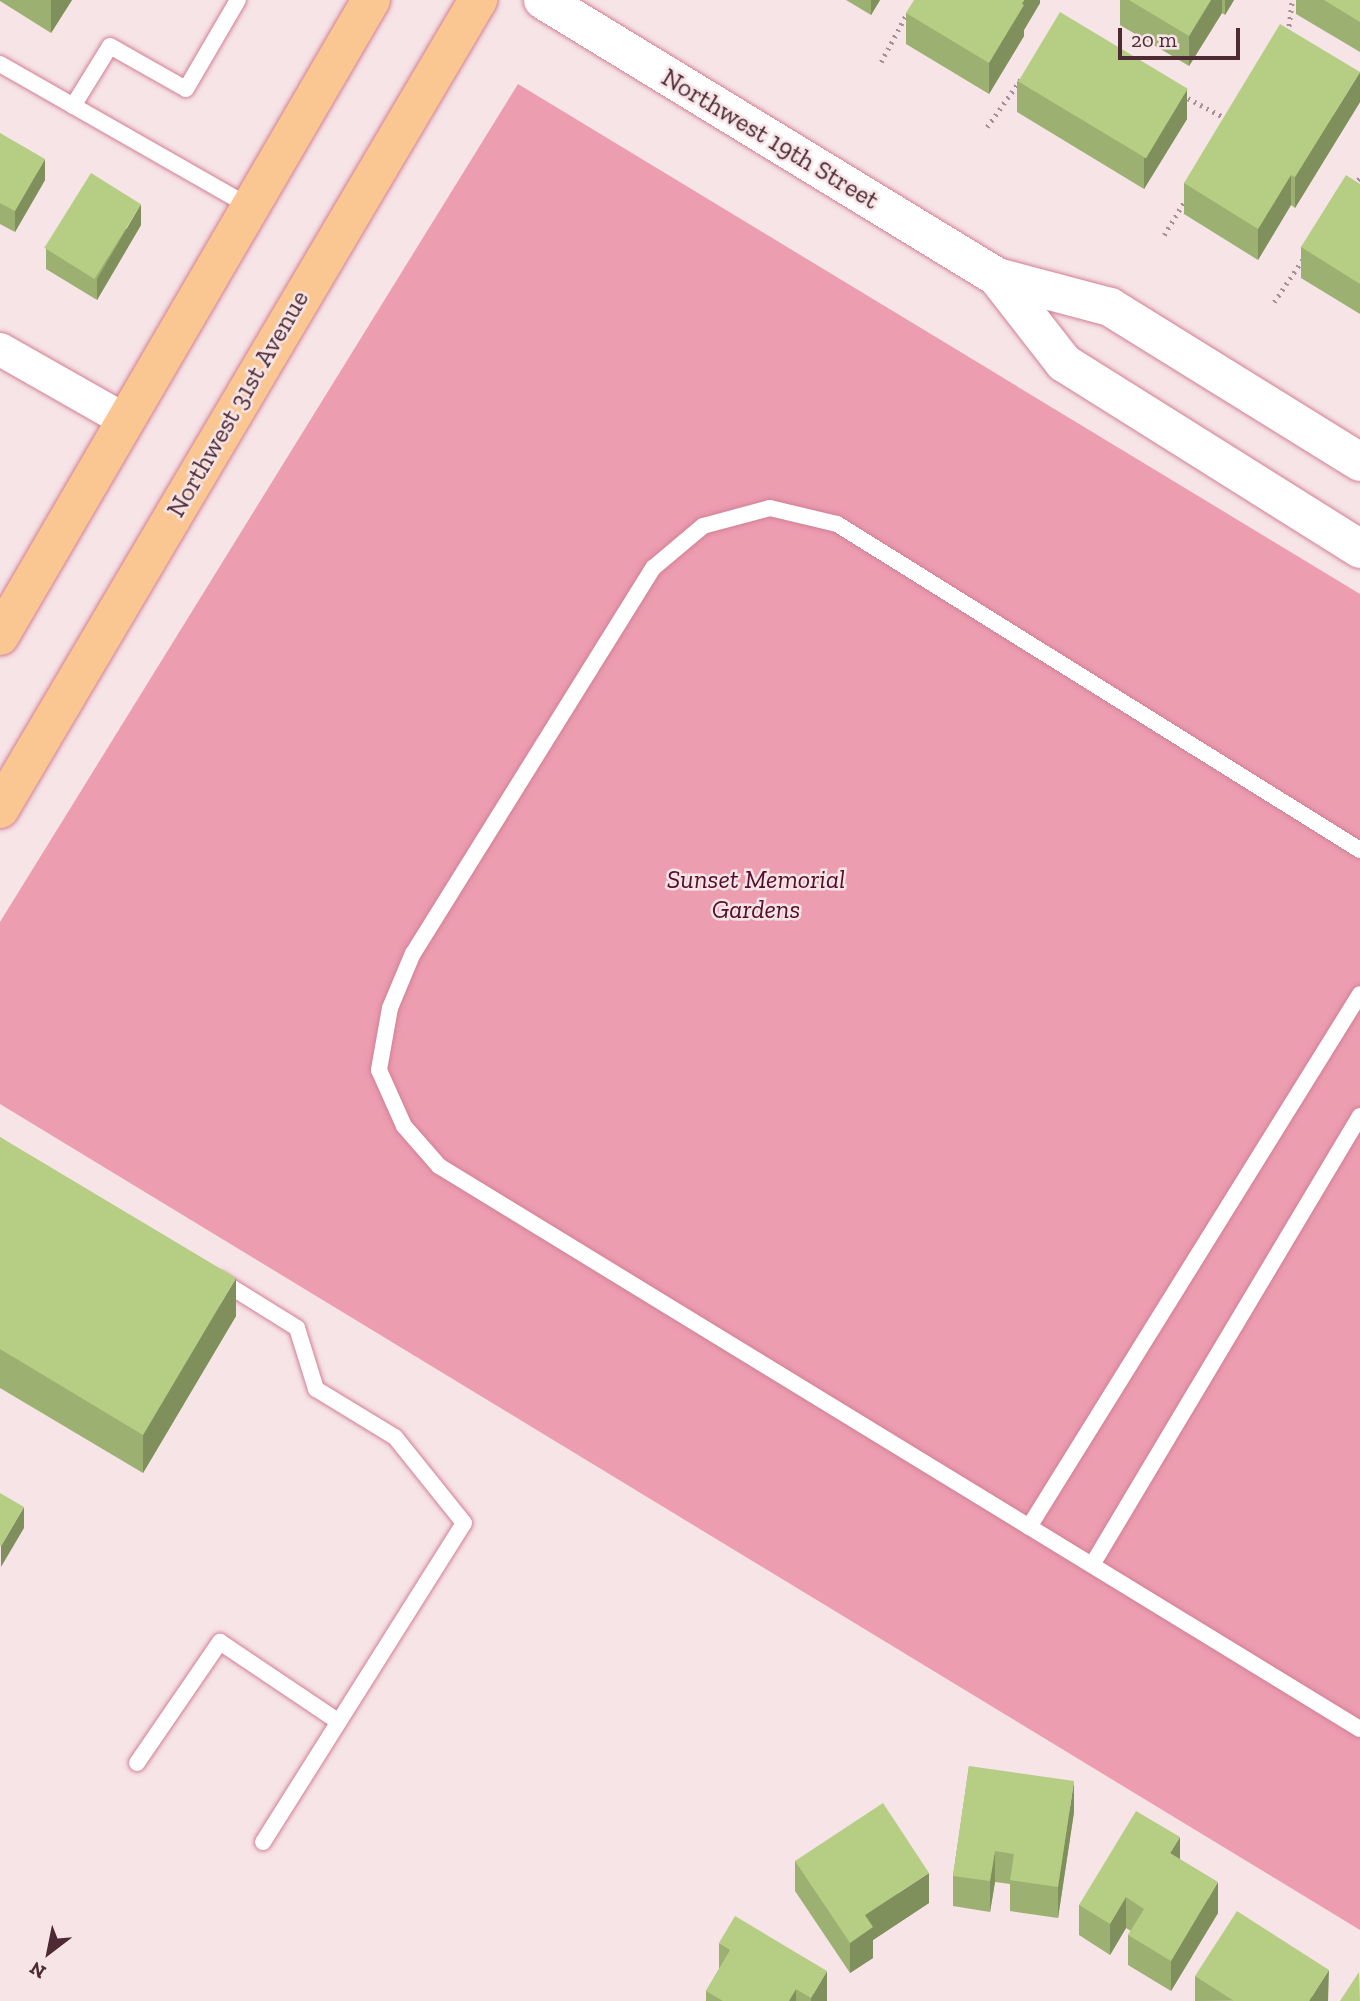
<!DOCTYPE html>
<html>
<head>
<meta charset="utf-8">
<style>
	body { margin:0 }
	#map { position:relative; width:1360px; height:2001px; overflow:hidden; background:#f6e4e7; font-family:"Zilla Slab",serif }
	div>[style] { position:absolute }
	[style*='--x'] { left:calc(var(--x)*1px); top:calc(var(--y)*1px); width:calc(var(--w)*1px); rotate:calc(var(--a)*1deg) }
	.green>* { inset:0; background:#ec9db0 }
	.path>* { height:4.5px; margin-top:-2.25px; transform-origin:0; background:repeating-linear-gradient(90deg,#a98f95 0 2px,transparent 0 7px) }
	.roads { filter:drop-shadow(0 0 2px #d27f94) drop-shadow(0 0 2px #d27f94) }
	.lane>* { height:16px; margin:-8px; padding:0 8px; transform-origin:8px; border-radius:8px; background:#fff }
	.street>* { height:33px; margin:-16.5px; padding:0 16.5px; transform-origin:16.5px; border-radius:16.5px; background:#fff }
	.secondary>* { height:38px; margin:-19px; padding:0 19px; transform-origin:19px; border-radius:19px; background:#fff }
	.primary>* { height:38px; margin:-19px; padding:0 19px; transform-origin:19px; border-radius:19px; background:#fac792 }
	.wall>* { inset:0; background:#9cb171 }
	.shaded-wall>* { inset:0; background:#7f905c }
	.building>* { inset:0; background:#b5ce83; transform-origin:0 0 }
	span { translate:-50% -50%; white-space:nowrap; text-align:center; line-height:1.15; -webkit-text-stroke:5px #f6e4e7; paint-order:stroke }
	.street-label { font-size:26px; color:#4e2b34 }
	.park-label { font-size:26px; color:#570d29; font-style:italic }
	.north { position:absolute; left:14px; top:1917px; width:70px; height:70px; -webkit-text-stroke:5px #f6e4e7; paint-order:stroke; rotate:212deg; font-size:19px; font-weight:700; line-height:28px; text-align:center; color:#4e2b34 }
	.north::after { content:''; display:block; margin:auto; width:24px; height:32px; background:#4e2b34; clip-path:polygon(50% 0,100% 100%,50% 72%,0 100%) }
	.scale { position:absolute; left:1118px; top:28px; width:122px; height:32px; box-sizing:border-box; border:4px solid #4e2b34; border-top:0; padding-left:9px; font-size:21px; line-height:24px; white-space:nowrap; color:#4e2b34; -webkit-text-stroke:5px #f6e4e7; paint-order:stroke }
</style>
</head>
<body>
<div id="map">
	<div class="green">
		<i style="clip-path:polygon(518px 84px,1360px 594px,1360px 1930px,0 1104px,0 922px)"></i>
	</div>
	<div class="path">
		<i style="--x:1288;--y:33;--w:33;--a:-83"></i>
		<i style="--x:881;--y:62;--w:55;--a:-62"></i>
		<i style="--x:1182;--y:95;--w:51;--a:28.1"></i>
		<i style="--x:987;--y:127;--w:59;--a:-54.7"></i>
		<i style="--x:1353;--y:185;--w:10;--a:-45"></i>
		<i style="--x:1164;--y:235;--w:44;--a:-58.8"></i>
		<i style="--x:1274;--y:302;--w:52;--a:-56"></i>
	</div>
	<div class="roads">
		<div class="lane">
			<i style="--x:0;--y:64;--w:287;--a:29.7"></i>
			<i style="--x:73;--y:106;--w:70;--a:-58.3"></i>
			<i style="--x:110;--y:46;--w:87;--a:29.5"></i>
			<i style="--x:186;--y:89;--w:103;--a:-59.7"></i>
			<i style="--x:1360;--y:850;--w:616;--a:-148.06"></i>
			<i style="--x:837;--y:524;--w:69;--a:-166.6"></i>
			<i style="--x:770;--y:508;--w:69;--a:165"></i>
			<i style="--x:703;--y:526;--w:65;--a:140"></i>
			<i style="--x:653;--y:568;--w:454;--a:121.9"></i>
			<i style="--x:413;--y:953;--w:60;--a:112.7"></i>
			<i style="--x:390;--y:1008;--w:63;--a:100.1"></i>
			<i style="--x:379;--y:1070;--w:61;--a:65.9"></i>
			<i style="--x:404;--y:1126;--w:53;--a:48.8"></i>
			<i style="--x:439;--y:1166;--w:1079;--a:31.44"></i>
			<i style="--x:220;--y:1280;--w:91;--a:31.9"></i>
			<i style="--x:297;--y:1328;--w:64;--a:72.7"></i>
			<i style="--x:316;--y:1389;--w:92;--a:31.3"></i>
			<i style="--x:395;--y:1437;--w:110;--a:51.3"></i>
			<i style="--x:464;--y:1523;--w:377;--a:122.2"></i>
			<i style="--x:1029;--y:1527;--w:627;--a:-58.16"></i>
			<i style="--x:1092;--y:1565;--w:523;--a:-59.17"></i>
			<i style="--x:137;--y:1763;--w:147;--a:-55.6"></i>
			<i style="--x:220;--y:1642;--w:143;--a:33.9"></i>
		</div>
		<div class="street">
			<i style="--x:0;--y:349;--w:146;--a:29.6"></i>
		</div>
		<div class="secondary">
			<i style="--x:543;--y:0;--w:532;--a:31.39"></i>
			<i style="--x:997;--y:277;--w:117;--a:14.9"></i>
			<i style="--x:1110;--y:307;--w:294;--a:31.8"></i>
			<i style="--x:997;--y:277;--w:109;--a:52.1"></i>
			<i style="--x:1064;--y:363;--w:350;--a:32.1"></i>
		</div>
		<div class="primary">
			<i style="--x:0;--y:636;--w:736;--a:-59.74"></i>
			<i style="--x:0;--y:809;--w:940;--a:-59.42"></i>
		</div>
	</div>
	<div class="wall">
		<i style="clip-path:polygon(0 0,72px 0,51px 33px,0 1px)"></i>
		<i style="clip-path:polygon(846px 0,880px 0,871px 15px)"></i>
		<i style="clip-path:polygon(1040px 0,1040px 3px,1024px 30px,1024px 36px,989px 94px,906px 44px,906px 13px)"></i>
		<i style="clip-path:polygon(1120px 0,1234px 0,1225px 15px,1222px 13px,1189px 66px,1120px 25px)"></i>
		<i style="clip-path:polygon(1296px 0,1360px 0,1360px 52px,1296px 14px)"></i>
		<i style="clip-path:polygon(1017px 81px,1187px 119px,1144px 189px,1017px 112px)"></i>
		<i style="clip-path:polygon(1360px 102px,1295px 208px,1291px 205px,1258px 260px,1184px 214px,1184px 183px)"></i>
		<i style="clip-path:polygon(0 133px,45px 180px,15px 232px,0 224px)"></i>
		<i style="clip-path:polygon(1360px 184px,1360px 314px,1301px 278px,1301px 247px)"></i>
		<i style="clip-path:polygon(141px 225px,97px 300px,46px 269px,46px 249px)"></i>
		<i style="clip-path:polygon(0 1137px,236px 1316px,143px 1473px,0 1388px)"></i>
		<i style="clip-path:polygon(969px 1766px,1074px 1812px,1058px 1918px,1010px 1911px,1010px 1884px,995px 1882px,990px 1912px,953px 1906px,953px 1876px)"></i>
		<i style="clip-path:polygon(1180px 1859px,1218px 1913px,1171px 1991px,1128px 1965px,1128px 1935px,1131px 1931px,1126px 1928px,1110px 1955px,1079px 1935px,1079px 1905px)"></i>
		<i style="clip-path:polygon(795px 1861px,929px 1903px,873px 1940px,873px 1958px,850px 1973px,795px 1891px)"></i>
		<i style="clip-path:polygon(719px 1943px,827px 2001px,706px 2001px,706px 1991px,719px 1969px)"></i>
		<i style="clip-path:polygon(1195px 1976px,1329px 2000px,1195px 2001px)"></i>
	</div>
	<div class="shaded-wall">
		<i style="clip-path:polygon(51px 0,72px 0,51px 33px)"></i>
		<i style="clip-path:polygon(871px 0,880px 0,871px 15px)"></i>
		<i style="clip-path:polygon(1024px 0,1040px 0,1040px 3px,1024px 30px,1024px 36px,989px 94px,989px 63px)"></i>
		<i style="clip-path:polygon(1211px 0,1222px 0,1222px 13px,1189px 66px,1189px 36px)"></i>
		<i style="clip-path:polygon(1225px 0,1234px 0,1225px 15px)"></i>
		<i style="clip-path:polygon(1360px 72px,1360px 102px,1295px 208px,1295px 177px)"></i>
		<i style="clip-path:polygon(1187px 89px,1187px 119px,1144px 189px,1144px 159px)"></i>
		<i style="clip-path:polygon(45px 159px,45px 180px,15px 232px,15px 211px)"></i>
		<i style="clip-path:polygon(1291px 175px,1291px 205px,1258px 260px,1258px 229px)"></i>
		<i style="clip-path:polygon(141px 204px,141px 225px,97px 300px,97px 279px)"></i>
		<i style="clip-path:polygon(236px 1278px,236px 1316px,143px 1473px,143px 1435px)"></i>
		<i style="clip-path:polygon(24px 1507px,24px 1528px,1px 1567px,1px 1546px)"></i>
		<i style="clip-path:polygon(1074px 1781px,1074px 1812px,1058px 1918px,1058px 1887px)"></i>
		<i style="clip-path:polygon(1180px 1837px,1180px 1868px,1170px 1853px)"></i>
		<i style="clip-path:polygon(995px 1851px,995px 1882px,990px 1912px,990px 1881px)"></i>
		<i style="clip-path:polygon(929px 1873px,929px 1903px,873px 1940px,873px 1958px,850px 1973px,850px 1943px,865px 1915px)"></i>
		<i style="clip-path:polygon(1218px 1882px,1218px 1913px,1171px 1991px,1171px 1961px)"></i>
		<i style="clip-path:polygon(1126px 1897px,1126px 1928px,1110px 1955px,1110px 1924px)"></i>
		<i style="clip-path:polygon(1329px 1970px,1328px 2001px,1309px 2001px)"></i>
		<i style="clip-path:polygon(827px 1971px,827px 2001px,811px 2001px,811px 1998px)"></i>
		<i style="clip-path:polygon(796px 1989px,796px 2001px,789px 2001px)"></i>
	</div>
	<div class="building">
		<i style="clip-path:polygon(914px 0,1024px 0,1022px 4px,1024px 5px,989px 63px,906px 13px)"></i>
		<i style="clip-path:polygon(1129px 0,1211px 0,1189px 36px)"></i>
		<i style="clip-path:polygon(1324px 0,1360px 0,1360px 22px)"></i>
		<i style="left:1060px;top:12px;width:149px;height:81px;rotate:31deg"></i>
		<i style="clip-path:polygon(1280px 24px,1360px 72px,1295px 177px,1291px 175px,1258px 229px,1184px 183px)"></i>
		<i style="clip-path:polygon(0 133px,45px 159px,15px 211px,0 203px)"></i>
		<i style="left:91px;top:173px;width:59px;height:88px;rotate:32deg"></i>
		<i style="clip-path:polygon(1346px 175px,1360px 184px,1360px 284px,1301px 247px)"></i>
		<i style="clip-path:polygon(0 1137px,236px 1278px,143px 1435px,0 1349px)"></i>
		<i style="clip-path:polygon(0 1493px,24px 1507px,1px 1546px,0 1546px)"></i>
		<i style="clip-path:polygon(969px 1766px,1074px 1781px,1058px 1887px,1010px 1880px,1014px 1854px,995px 1851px,990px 1881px,953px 1876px)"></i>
		<i style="clip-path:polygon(883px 1803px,929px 1873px,865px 1915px,873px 1927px,850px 1943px,795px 1861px)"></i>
		<i style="clip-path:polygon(1136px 1811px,1180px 1837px,1170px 1853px,1218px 1882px,1171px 1961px,1128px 1935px,1144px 1909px,1126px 1897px,1110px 1924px,1079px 1905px)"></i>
		<i style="clip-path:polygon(1237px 1911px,1329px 1970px,1309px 2001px,1234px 2001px,1195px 1976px)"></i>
		<i style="clip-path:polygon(735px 1916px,827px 1971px,811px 1998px,796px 1989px,789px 2001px,723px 2001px,706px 1991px,730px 1950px,719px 1943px)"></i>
		<i style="clip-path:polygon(1359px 1972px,1360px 2001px,1340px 2001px)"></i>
	</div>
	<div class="street-label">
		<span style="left:770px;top:139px;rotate:31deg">Northwest 19th Street</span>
		<span style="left:238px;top:404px;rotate:-60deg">Northwest 31st Avenue</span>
	</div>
	<div class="park-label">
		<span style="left:756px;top:895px">Sunset Memorial<br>Gardens</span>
	</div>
	<div class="north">N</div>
	<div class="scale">20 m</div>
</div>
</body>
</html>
